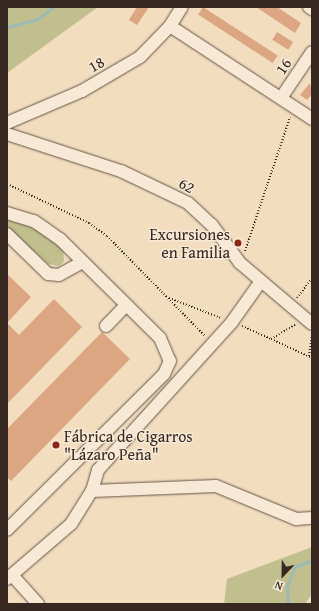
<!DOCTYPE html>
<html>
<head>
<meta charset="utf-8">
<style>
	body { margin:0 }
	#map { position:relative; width:319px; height:611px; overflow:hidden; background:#f2ddbf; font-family:"Gentium Book Plus",serif }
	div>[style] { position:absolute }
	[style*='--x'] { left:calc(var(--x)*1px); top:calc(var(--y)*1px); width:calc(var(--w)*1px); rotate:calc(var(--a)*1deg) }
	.green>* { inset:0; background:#c1bf8e }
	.stream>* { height:3px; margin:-1.5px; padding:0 1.5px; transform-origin:1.5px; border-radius:1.5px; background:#9bbbb4 }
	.building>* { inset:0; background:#dca682; transform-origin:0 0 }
	.path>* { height:2px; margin-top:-1px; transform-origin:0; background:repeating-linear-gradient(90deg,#372821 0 1px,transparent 0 3px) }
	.roads { filter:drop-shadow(0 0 1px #665548) drop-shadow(0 0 1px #665548) }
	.minor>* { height:12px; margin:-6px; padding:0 6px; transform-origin:6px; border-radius:6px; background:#f7e9d5 }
	.dots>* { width:11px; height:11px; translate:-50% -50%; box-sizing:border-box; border:2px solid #f7e9d5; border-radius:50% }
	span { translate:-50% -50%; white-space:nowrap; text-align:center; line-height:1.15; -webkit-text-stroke:3px #f7e9d5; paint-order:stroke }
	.street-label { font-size:16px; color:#372821 }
	.poi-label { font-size:16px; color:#372821 }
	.right { translate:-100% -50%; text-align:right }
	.left { translate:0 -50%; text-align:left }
	.frame { position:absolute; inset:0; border:8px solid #372821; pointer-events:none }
	.north { position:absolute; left:263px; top:555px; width:40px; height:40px; -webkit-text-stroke:3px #f7e9d5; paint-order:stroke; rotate:202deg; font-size:11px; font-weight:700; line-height:16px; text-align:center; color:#372821 }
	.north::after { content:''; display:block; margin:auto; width:14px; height:18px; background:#372821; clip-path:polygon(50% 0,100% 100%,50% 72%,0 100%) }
</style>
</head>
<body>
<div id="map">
	<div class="green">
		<i style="clip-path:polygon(7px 7px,98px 7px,7px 73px)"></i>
		<i style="clip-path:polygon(7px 217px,31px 224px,63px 248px,64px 261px,59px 266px,48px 264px,7px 227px)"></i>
		<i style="clip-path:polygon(312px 547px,312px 594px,305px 604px,224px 604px,227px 579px)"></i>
	</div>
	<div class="stream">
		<i style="--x:7;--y:27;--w:30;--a:-14"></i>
		<i style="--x:36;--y:20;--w:21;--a:-37"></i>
		<i style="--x:288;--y:604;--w:19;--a:-93"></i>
		<i style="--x:287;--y:585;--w:20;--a:-66"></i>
		<i style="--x:295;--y:567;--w:18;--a:-22"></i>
	</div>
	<div class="building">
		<i style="clip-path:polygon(137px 7px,149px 7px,137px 25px,129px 20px)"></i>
		<i style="left:203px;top:7px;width:89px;height:9px;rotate:33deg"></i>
		<i style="clip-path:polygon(256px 7px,277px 7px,301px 23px,295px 33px)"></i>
		<i style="left:277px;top:32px;width:19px;height:9px;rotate:32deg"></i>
		<i style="clip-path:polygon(310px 83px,312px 94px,307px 100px,300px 95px)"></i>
		<i style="clip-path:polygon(7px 274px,31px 297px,7px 323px)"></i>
		<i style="clip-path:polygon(54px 299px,82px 327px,7px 404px,7px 323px,19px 335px)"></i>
		<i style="clip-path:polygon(102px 332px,130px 359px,11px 481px,7px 477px,7px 429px)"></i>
	</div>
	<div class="path">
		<i style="--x:7;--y:184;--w:91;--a:25.4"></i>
		<i style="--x:89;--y:223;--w:22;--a:36"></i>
		<i style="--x:107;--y:236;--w:140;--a:45.6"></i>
		<i style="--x:245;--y:251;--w:141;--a:-71.4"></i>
		<i style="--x:169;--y:298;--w:56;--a:21"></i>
		<i style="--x:297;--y:298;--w:25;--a:-53"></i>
		<i style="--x:242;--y:326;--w:32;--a:24"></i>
		<i style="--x:271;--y:339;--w:29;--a:-31"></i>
		<i style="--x:271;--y:339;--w:45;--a:24.9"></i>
		<i style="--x:309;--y:356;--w:22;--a:-82"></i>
	</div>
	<div class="roads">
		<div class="minor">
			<i style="--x:309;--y:7;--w:4;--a:34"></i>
			<i style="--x:170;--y:26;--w:170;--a:33.2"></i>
			<i style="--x:281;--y:98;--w:55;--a:-56"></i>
			<i style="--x:7;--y:123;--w:82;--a:-23.1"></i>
			<i style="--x:82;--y:91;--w:67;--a:-30.4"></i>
			<i style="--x:140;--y:57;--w:43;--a:-45.9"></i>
			<i style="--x:170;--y:26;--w:22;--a:-58"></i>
			<i style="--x:7;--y:134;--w:120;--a:18"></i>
			<i style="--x:121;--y:171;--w:74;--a:25.5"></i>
			<i style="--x:188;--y:203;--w:33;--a:43"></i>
			<i style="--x:212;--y:225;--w:47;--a:53.6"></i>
			<i style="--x:240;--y:263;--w:94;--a:40.3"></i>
			<i style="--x:7;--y:213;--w:28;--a:17"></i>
			<i style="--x:34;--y:221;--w:32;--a:35"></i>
			<i style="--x:60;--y:239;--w:141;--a:44.7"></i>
			<i style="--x:160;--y:338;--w:25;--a:67"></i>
			<i style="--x:170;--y:361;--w:14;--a:115"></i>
			<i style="--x:164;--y:374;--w:221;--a:135.2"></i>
			<i style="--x:7;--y:234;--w:57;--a:44.3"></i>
			<i style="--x:48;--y:274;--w:11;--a:5"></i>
			<i style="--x:59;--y:275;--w:26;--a:-29"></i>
			<i style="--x:106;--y:326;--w:29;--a:-46"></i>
			<i style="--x:92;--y:491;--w:124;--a:-2.3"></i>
			<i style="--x:216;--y:486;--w:87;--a:22.4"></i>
			<i style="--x:296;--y:519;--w:16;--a:-4"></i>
			<i style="--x:12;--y:575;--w:39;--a:48"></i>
			<i style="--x:7;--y:579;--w:84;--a:-40.7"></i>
			<i style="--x:71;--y:524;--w:39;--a:-58"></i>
			<i style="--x:92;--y:491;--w:22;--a:-74"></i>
			<i style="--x:98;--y:470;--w:200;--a:-47.8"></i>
			<i style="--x:232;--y:322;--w:50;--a:-54.7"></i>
		</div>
	</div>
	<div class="dots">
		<i style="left:238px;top:243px;background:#8f2418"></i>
		<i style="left:56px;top:445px;background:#8f2418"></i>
	</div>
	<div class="street-label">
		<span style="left:96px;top:64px;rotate:-30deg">18</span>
		<span style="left:283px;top:66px;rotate:-56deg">16</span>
		<span style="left:187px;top:185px;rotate:30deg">62</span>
	</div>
	<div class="poi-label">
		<span class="right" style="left:230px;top:243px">Excursiones<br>en Familia</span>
		<span class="left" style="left:64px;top:445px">Fábrica de Cigarros<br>"Lázaro Peña"</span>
	</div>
	<div class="frame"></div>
	<div class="north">N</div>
</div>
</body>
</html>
